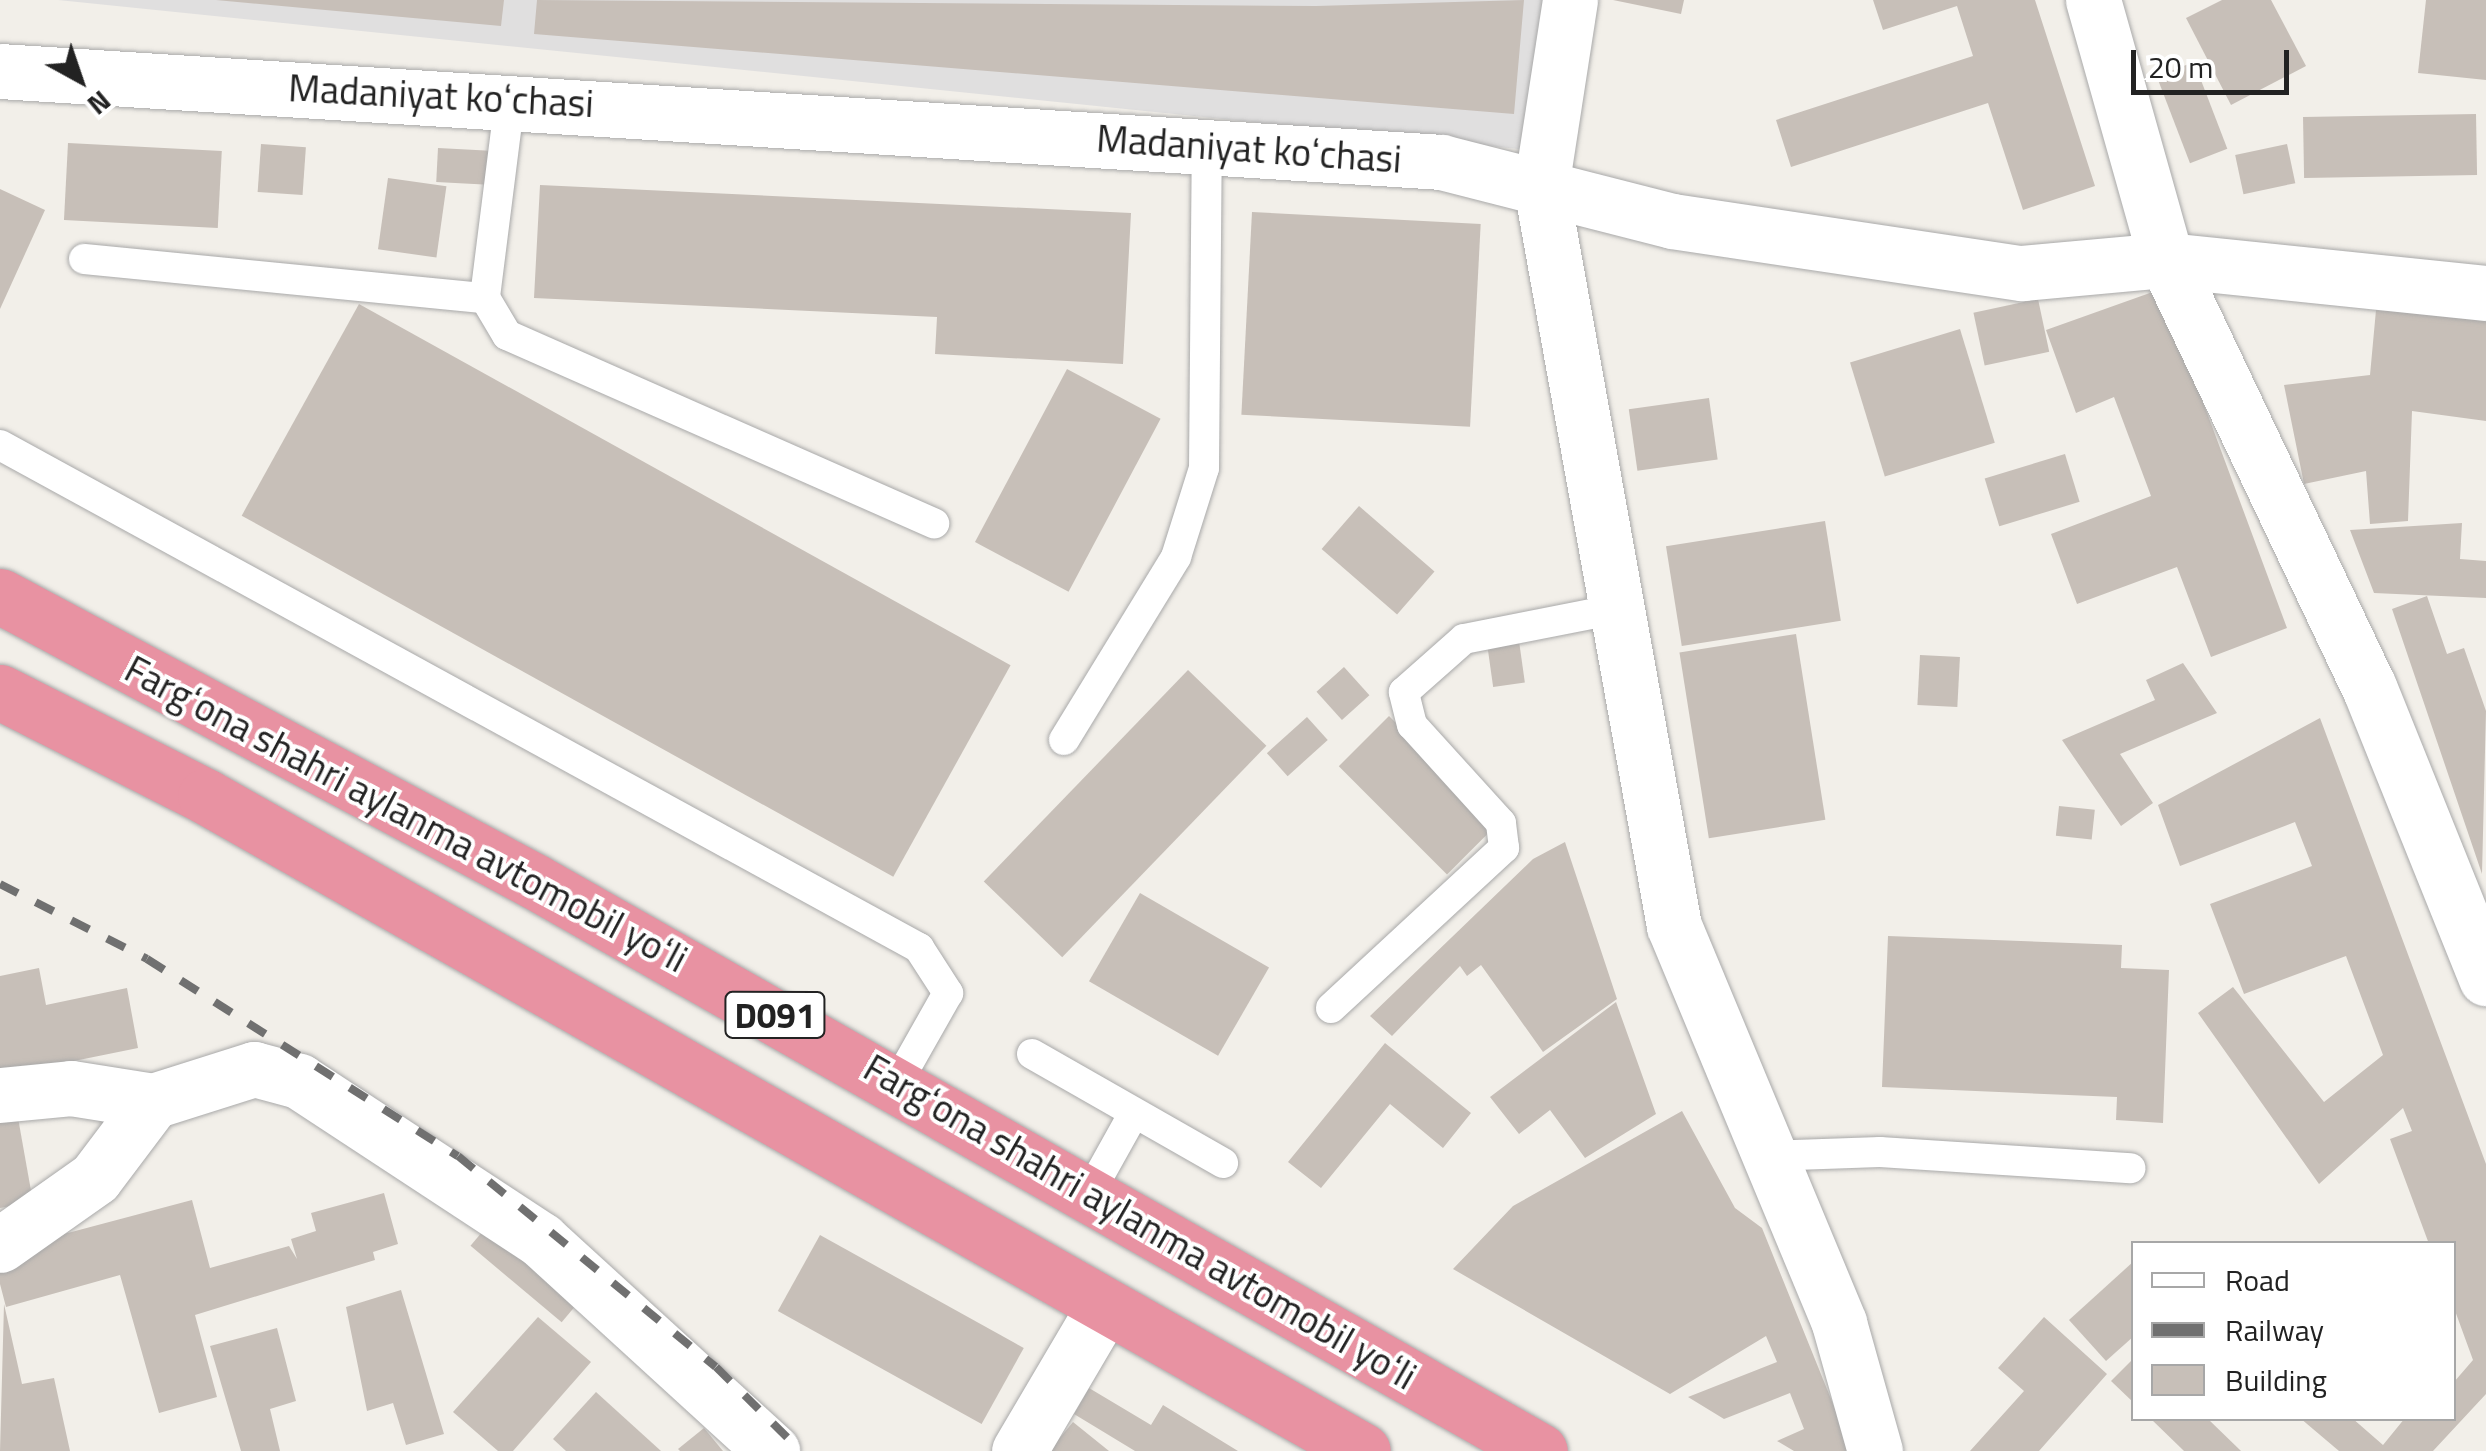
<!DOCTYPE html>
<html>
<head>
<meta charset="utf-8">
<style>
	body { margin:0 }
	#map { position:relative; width:2486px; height:1451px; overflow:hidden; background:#f2efe9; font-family:"Titillium Web",sans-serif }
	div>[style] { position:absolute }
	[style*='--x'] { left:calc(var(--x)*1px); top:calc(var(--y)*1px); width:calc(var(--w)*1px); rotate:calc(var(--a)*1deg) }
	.residential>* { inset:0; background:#e0dfdf }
	.building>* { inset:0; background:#c7bfb8; transform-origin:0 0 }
	.roads { filter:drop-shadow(0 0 2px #a9a9a9) drop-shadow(0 0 2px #a9a9a9) }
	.lane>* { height:30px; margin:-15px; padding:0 15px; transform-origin:15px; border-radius:15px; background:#fff }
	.street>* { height:55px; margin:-27.5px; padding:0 27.5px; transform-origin:27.5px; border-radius:27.5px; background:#fff }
	.highway>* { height:55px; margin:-27.5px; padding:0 27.5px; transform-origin:27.5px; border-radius:27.5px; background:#e892a2 }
	.rail>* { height:8px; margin-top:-4px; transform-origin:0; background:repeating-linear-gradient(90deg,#707070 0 20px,transparent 0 40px) }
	span { translate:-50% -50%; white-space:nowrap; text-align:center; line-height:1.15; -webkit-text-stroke:8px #fff; paint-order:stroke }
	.shield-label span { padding:2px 8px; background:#fff; border:2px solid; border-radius:8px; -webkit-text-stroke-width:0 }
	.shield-label { font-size:35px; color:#222; font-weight:700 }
	.street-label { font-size:38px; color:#222 }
	.legend { position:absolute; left:2131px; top:1241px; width:325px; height:180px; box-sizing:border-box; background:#fff; border:2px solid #a7a7a7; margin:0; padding:12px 18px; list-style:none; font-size:30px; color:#222 }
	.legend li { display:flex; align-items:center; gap:20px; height:50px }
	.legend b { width:50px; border:2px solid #a7a7a7 }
	.north { position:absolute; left:30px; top:30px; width:100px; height:100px; -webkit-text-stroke:8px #fff; paint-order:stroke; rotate:140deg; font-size:28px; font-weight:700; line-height:40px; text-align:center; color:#222 }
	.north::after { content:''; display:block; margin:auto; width:35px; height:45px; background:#222; clip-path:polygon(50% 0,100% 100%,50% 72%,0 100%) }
	.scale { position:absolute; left:2131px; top:50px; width:158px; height:45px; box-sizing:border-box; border:5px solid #222; border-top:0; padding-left:12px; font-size:30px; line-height:35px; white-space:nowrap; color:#222; -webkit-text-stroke:8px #fff; paint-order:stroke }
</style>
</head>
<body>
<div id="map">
	<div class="residential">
		<i style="clip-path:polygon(58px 0,1575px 0,1547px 152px)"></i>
	</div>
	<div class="building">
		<i style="clip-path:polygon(216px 0,504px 0,501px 26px)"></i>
		<i style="clip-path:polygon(537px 0,1316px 6px,1524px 0,1514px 114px,534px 34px)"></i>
		<i style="clip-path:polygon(1613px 0,1684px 0,1681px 14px)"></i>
		<i style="clip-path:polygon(1873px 0,2035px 0,2095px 186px,2023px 210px,1988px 103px,1791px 167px,1776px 120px,1973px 56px,1957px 6px,1883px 30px)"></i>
		<i style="clip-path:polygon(2222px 0,2271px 0,2306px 66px,2231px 105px,2186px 18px)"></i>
		<i style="clip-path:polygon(2426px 0,2486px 0,2486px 80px,2418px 73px)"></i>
		<i style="left:2194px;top:62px;width:93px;height:40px;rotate:69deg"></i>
		<i style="left:2476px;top:114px;width:61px;height:173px;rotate:89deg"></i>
		<i style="left:68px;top:143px;width:154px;height:77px;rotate:3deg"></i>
		<i style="left:261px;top:144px;width:45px;height:48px;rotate:4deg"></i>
		<i style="left:2287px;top:144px;width:40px;height:53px;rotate:78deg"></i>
		<i style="left:438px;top:148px;width:52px;height:34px;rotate:3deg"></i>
		<i style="left:388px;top:178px;width:59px;height:72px;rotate:8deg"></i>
		<i style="clip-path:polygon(540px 185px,1131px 213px,1123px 364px,935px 354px,937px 317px,534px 298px)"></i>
		<i style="clip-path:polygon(0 189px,45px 210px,0 309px)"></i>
		<i style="left:1252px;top:212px;width:229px;height:203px;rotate:3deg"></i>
		<i style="clip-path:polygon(2161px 289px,2287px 628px,2211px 657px,2177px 567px,2077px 604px,2051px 534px,2151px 496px,2114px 397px,2076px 413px,2046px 330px)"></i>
		<i style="left:2038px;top:299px;width:54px;height:66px;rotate:78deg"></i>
		<i style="left:359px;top:304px;width:745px;height:242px;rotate:29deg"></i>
		<i style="clip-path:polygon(2376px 310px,2486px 319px,2486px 421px,2412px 411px,2408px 521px,2370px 524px,2366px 471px,2304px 484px,2284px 385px,2370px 375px)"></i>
		<i style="left:1960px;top:329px;width:119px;height:115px;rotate:73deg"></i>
		<i style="left:1067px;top:369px;width:106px;height:196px;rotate:28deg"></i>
		<i style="left:1709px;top:398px;width:62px;height:81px;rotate:82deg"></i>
		<i style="left:2065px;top:454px;width:50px;height:84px;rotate:73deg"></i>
		<i style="left:1359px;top:506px;width:100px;height:57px;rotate:41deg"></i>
		<i style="left:1825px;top:521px;width:101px;height:161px;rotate:81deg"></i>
		<i style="clip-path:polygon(2462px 523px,2460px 559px,2486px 561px,2486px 598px,2374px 593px,2350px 530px)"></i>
		<i style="clip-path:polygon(2427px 596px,2447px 654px,2464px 648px,2486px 711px,2482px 874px,2392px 609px)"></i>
		<i style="left:1796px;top:634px;width:188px;height:118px;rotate:81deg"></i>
		<i style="left:1519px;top:641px;width:42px;height:32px;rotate:82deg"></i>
		<i style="left:1920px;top:655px;width:40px;height:50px;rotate:3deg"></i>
		<i style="clip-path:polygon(2183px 663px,2217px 713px,2120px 754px,2153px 803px,2121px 826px,2062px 740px,2155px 700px,2146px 680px)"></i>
		<i style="left:1344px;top:667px;width:38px;height:37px;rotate:48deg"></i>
		<i style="left:1188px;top:670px;width:109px;height:294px;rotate:44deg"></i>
		<i style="left:1389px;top:716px;width:153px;height:71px;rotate:45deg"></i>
		<i style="left:1307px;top:717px;width:31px;height:54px;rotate:48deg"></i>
		<i style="clip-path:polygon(2320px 718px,2486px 1164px,2486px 1394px,2433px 1451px,2339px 1451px,2300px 1418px,2352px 1418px,2383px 1445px,2405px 1418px,2454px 1418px,2454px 1382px,2473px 1360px,2454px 1308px,2454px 1244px,2429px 1244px,2390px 1139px,2412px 1131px,2403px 1108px,2319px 1184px,2198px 1013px,2233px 987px,2324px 1102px,2383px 1055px,2346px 956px,2244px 994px,2210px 904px,2312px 866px,2295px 822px,2180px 866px,2158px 805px)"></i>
		<i style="left:2059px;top:806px;width:36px;height:30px;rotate:6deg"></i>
		<i style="clip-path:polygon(1565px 842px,1617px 999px,1543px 1052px,1481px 965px,1467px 976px,1460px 966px,1392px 1036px,1370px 1016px,1533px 859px)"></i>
		<i style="left:1140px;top:893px;width:149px;height:102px;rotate:30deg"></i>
		<i style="clip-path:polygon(1888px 936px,2122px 945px,2121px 968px,2169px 970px,2163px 1123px,2116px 1120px,2117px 1097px,1882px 1087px)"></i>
		<i style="clip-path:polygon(39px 968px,46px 1005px,127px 988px,138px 1048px,0 1076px,0 976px)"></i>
		<i style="clip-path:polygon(1616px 1002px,1656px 1114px,1585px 1158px,1550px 1110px,1519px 1134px,1490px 1097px)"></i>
		<i style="clip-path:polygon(1385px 1043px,1471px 1113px,1443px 1148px,1390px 1104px,1321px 1188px,1288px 1162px)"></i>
		<i style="clip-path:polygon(15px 1101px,33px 1202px,0 1208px,0 1104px)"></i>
		<i style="clip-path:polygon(1682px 1111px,1735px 1208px,1762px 1228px,1852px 1451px,1794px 1451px,1777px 1441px,1804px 1429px,1790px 1393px,1724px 1419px,1688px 1397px,1777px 1362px,1766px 1336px,1670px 1394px,1453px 1269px,1513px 1206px)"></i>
		<i style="clip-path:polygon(384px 1193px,398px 1244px,373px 1252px,375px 1260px,195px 1315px,217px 1397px,159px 1413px,120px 1275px,6px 1307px,0 1284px,0 1251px,192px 1200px,210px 1268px,289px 1246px,297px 1259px,291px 1239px,316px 1231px,311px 1213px)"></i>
		<i style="left:493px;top:1219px;width:119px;height:35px;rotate:40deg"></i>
		<i style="left:820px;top:1235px;width:233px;height:87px;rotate:29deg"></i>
		<i style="clip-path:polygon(2134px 1261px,2134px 1336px,2106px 1361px,2069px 1320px)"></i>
		<i style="clip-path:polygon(401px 1290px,444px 1434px,406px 1445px,393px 1403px,367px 1411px,346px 1307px)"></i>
		<i style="clip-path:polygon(4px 1304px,22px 1384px,54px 1378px,70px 1451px,0 1451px)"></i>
		<i style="clip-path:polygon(538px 1317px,591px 1362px,513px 1451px,498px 1451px,453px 1412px)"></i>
		<i style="clip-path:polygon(2044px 1317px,2107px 1374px,2039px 1451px,1970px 1451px,2024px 1391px,1998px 1368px)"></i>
		<i style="clip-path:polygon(277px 1328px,296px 1401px,270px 1409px,280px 1451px,241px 1451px,210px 1346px)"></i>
		<i style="clip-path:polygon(2134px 1358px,2134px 1403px,2111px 1381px)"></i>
		<i style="clip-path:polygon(1089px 1388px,1151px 1425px,1163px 1405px,1238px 1451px,1135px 1451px,1074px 1414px)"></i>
		<i style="clip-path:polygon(596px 1392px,661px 1451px,566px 1451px,553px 1439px)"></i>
		<i style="clip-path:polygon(2150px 1418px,2207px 1418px,2241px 1451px,2184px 1451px)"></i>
		<i style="clip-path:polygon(1073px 1422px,1109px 1451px,1049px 1451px)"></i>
		<i style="clip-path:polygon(704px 1428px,723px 1451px,680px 1451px,678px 1449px)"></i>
	</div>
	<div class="roads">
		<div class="lane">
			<i style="--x:510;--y:99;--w:201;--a:97.2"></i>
			<i style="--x:485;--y:298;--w:43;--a:59.3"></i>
			<i style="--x:507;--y:335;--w:467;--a:23.8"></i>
			<i style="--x:84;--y:259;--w:403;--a:5.6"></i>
			<i style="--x:0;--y:445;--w:1048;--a:28.69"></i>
			<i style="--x:919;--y:948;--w:54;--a:57.2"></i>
			<i style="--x:948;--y:993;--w:103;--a:119.5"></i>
			<i style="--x:1064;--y:740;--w:215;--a:-58.5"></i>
			<i style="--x:1176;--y:557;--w:93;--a:-72.5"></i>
			<i style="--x:1204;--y:468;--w:322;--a:-89.5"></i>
			<i style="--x:1331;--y:1008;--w:236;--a:-42.8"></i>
			<i style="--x:1504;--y:848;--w:25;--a:-97"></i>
			<i style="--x:1501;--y:823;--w:132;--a:-132.2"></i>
			<i style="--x:1412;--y:725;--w:34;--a:-104"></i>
			<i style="--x:1404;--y:692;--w:80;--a:-41.5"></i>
			<i style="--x:1464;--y:639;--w:156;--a:-11.1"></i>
			<i style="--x:1032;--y:1054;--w:220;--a:29.7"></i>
			<i style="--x:1766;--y:1156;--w:114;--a:-2"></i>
			<i style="--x:1880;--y:1152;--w:251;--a:3.7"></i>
			<i style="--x:1090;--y:1192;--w:90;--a:-60.9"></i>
		</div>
		<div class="street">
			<i style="--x:1570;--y:0;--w:189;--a:98.8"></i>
			<i style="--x:1541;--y:187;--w:751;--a:79.8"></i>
			<i style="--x:1674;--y:926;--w:430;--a:67.4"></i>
			<i style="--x:1839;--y:1323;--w:133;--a:74.3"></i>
			<i style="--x:2093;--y:0;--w:270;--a:74.3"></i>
			<i style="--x:2166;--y:260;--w:473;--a:64.6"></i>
			<i style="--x:2369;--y:687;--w:314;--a:68.1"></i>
			<i style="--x:0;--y:71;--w:1444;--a:3.61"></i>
			<i style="--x:1441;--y:162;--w:238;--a:14.3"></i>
			<i style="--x:1672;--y:221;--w:354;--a:8.5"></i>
			<i style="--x:2022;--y:273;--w:145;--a:-5.2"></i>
			<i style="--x:2166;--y:260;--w:322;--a:5.9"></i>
			<i style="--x:0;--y:1095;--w:71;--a:-5.6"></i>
			<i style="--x:71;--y:1088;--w:83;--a:9"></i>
			<i style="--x:153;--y:1101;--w:96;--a:127"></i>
			<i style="--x:95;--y:1178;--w:116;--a:144.8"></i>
			<i style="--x:153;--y:1101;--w:106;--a:-17.6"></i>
			<i style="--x:254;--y:1069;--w:47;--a:14.9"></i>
			<i style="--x:299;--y:1081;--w:290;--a:33.3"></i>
			<i style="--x:541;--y:1240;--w:313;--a:42.4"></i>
			<i style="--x:1019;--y:1451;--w:169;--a:-59.5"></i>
		</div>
		<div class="highway">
			<i style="--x:0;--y:596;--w:605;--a:28.09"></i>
			<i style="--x:534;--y:881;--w:1156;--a:29.54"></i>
			<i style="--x:0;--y:692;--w:230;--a:26.9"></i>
			<i style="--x:205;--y:796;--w:1330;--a:29.49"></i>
		</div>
	</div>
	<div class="rail">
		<i style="--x:0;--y:884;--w:165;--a:27"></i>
		<i style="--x:147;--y:959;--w:368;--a:32.4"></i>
		<i style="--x:458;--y:1156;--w:333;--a:39.3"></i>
		<i style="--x:716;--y:1367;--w:120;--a:44.7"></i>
	</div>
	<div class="shield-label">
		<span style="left:775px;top:1015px">D091</span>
	</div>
	<div class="street-label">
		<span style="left:441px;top:96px;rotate:3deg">Madaniyat koʻchasi</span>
		<span style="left:1249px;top:149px;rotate:4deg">Madaniyat koʻchasi</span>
		<span style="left:406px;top:814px;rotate:28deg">Fargʻona shahri aylanma avtomobil yoʻli</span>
		<span style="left:1140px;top:1222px;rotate:30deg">Fargʻona shahri aylanma avtomobil yoʻli</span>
	</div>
	<ul class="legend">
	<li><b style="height:12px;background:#fff"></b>Road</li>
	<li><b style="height:12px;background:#707070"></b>Railway</li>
	<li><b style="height:28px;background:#c7bfb8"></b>Building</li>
	</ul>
	<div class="north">N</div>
	<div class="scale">20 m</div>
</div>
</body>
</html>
